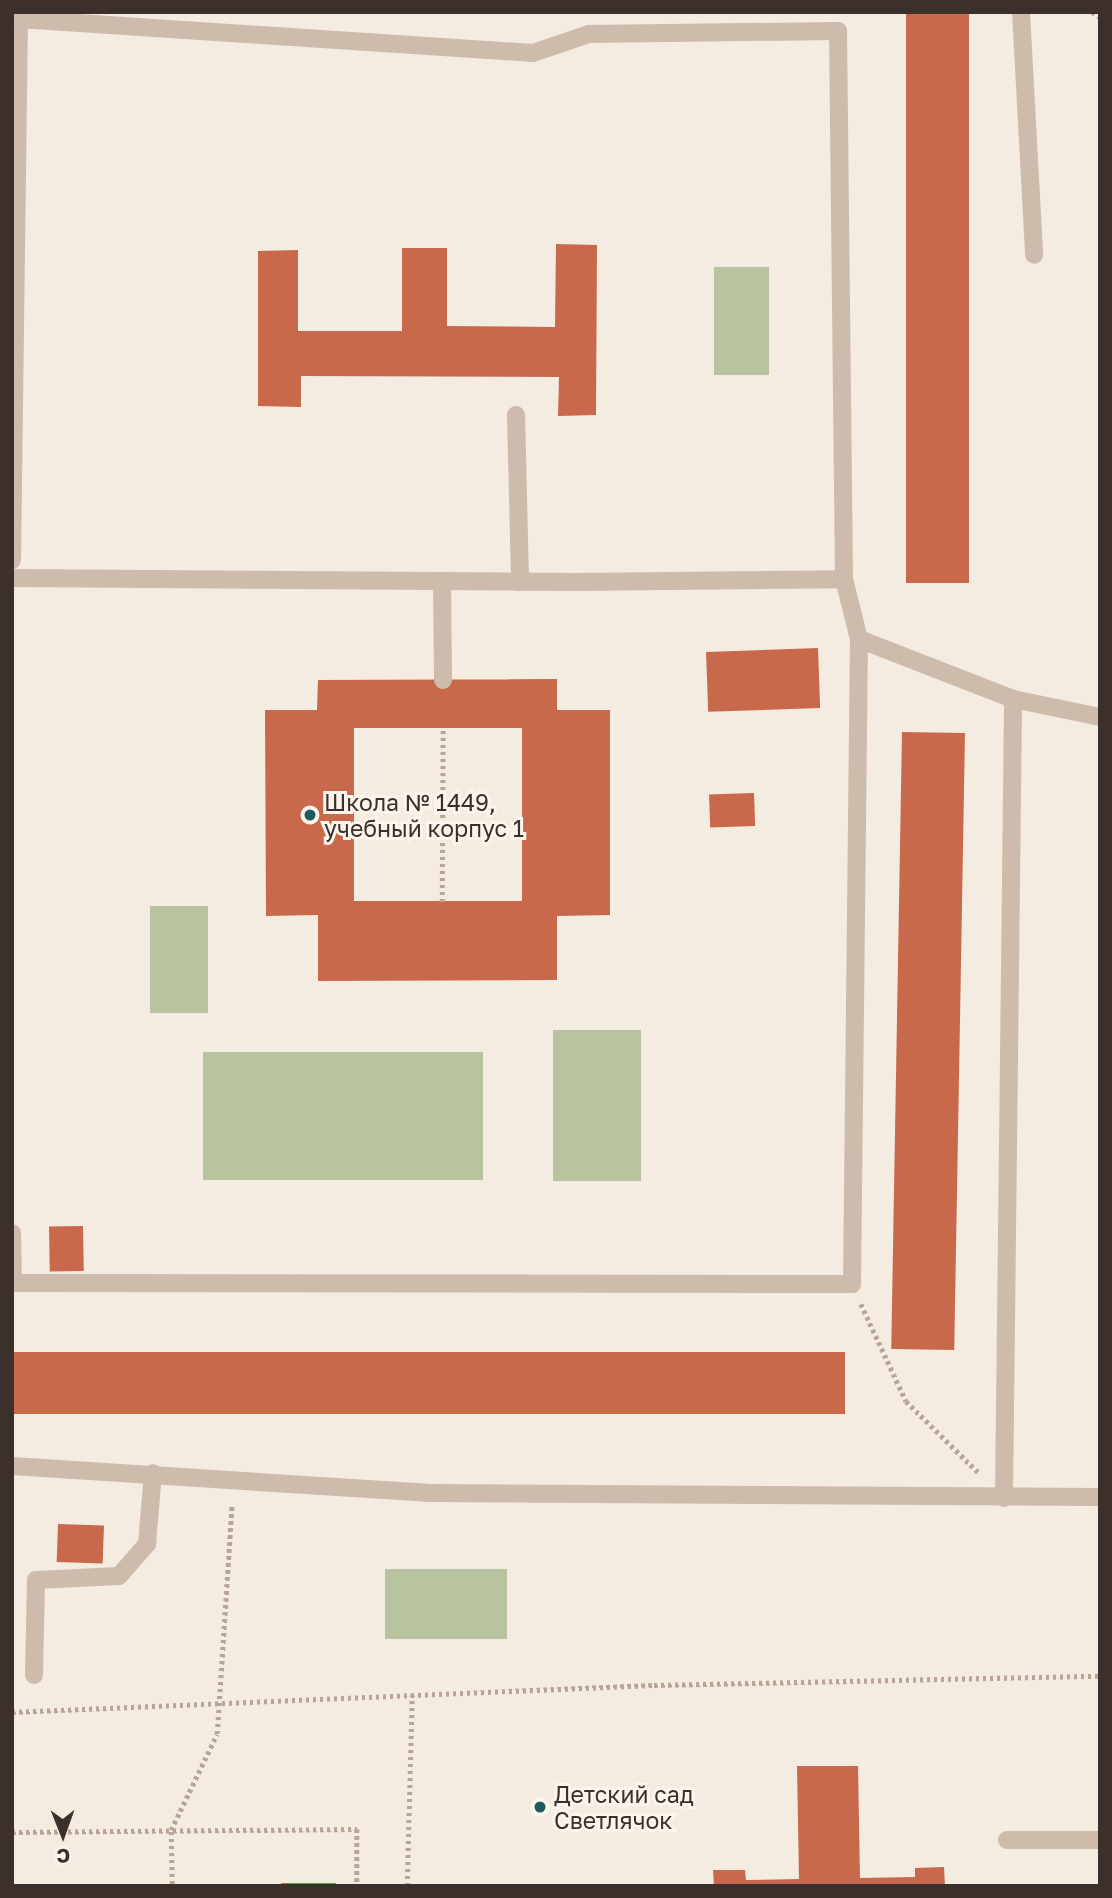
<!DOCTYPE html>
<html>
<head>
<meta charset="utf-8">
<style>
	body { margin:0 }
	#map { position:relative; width:1112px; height:1898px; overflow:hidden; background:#f4ebe1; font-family:"Golos Text",sans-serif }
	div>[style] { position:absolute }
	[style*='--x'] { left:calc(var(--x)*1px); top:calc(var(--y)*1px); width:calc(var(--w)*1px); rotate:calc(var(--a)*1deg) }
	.green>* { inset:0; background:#b8c4a0; transform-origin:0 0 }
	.building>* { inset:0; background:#c8694b; transform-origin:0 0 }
	.path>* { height:4.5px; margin-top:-2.25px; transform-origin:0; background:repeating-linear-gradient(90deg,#b9a596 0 3.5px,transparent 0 7px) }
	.minor>* { height:18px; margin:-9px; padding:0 9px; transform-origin:9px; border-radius:9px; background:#cdbbac }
	.dots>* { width:19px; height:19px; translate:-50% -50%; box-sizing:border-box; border:4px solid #fbf5ee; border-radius:50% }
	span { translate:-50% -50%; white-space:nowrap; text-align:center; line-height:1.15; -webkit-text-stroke:6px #fbf5ee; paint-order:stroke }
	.poi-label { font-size:23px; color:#3b302b }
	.left { translate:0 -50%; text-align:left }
	.frame { position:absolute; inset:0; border:14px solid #3b302b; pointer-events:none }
	.north { position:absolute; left:28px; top:1800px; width:70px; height:70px; -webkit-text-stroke:5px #fbf5ee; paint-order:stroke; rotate:179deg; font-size:19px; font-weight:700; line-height:28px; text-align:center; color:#3b302b }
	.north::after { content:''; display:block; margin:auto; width:24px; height:32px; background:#3b302b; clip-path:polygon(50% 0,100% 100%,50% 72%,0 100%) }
</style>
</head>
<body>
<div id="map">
	<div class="green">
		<i style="left:714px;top:267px;width:55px;height:108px"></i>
		<i style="left:208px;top:906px;width:107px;height:58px;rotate:90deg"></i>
		<i style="left:553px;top:1030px;width:88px;height:151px"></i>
		<i style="left:483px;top:1052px;width:128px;height:280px;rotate:90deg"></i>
		<i style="left:507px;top:1569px;width:70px;height:122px;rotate:90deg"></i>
	</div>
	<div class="building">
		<i style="left:906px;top:12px;width:63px;height:571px"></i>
		<i style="clip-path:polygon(556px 244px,597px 245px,596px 415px,558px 416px,559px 377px,301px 376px,301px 407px,258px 406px,258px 251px,298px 250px,298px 331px,402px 331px,402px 248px,447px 248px,447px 326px,555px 327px)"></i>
		<i style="left:818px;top:648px;width:60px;height:112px;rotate:88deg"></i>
		<i style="clip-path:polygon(evenodd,557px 679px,557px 710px,610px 710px,610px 915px,557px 916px,557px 980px,318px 981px,318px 915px,266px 916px,265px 710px,317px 710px,318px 680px,557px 679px,354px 728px,522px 728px,522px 901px,354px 901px,354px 728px)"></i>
		<i style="left:902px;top:732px;width:63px;height:617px;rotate:1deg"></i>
		<i style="left:754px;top:793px;width:33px;height:45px;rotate:88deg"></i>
		<i style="left:83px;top:1226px;width:45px;height:34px;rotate:89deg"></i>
		<i style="left:13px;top:1352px;width:832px;height:62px"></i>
		<i style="left:58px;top:1524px;width:46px;height:38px;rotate:2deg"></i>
		<i style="clip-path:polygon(797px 1766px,858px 1766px,860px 1878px,915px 1877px,915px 1868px,944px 1867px,945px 1886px,714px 1886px,713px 1870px,745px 1870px,746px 1880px,799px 1879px)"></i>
		<i style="left:281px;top:1883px;width:55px;height:3px"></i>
	</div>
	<div class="path">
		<i style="--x:1092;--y:12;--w:9;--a:32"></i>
		<i style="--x:442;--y:902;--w:174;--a:-89.7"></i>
		<i style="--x:861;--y:1304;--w:107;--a:65.1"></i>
		<i style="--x:906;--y:1401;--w:101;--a:44.6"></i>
		<i style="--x:12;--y:1712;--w:643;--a:-2.41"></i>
		<i style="--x:654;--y:1685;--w:446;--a:-1.2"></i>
		<i style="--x:12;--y:1832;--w:345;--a:-0.5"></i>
		<i style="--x:357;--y:1829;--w:57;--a:90"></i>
		<i style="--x:172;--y:1884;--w:54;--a:-91.1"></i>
		<i style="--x:171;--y:1830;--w:106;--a:-64.4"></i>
		<i style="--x:217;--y:1734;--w:229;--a:-86.3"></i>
		<i style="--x:407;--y:1886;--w:191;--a:-88.5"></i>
	</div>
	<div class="minor">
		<i style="--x:1021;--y:12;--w:243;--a:86.9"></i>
		<i style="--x:19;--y:19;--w:515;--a:3.78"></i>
		<i style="--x:533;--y:53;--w:59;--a:-18.7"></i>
		<i style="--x:589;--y:34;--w:249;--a:-0.7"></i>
		<i style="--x:838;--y:31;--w:548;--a:89.37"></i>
		<i style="--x:844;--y:579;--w:62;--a:76"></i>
		<i style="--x:859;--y:639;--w:165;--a:21.3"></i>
		<i style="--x:1013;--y:699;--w:89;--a:11.7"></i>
		<i style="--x:516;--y:415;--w:167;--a:88.6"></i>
		<i style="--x:12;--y:560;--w:541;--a:-89.26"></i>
		<i style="--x:19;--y:19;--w:8;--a:-120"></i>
		<i style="--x:12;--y:578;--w:564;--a:0.41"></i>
		<i style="--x:576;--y:582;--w:268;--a:-0.6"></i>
		<i style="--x:442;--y:581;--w:99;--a:89.4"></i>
		<i style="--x:12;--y:1233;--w:50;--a:88.9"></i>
		<i style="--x:13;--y:1283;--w:839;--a:0.07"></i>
		<i style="--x:852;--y:1284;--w:645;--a:-89.38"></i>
		<i style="--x:12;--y:1466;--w:416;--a:3.7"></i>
		<i style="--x:427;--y:1493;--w:673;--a:0.34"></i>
		<i style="--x:1004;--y:1498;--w:799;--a:-89.35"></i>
		<i style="--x:34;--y:1675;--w:95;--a:-88.8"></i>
		<i style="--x:36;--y:1580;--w:83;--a:-2.8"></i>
		<i style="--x:119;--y:1576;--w:43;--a:-48.8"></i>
		<i style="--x:147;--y:1544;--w:71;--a:-85.2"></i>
		<i style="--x:1007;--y:1840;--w:93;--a:0"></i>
	</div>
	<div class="dots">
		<i style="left:310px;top:815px;background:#1f5a5e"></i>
		<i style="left:540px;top:1807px;background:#1f5a5e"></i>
	</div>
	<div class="poi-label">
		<span class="left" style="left:324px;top:815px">Школа № 1449,<br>учебный корпус 1</span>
		<span class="left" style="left:554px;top:1807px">Детский сад<br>Светлячок</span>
	</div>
	<div class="frame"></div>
	<div class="north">С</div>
</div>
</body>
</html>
